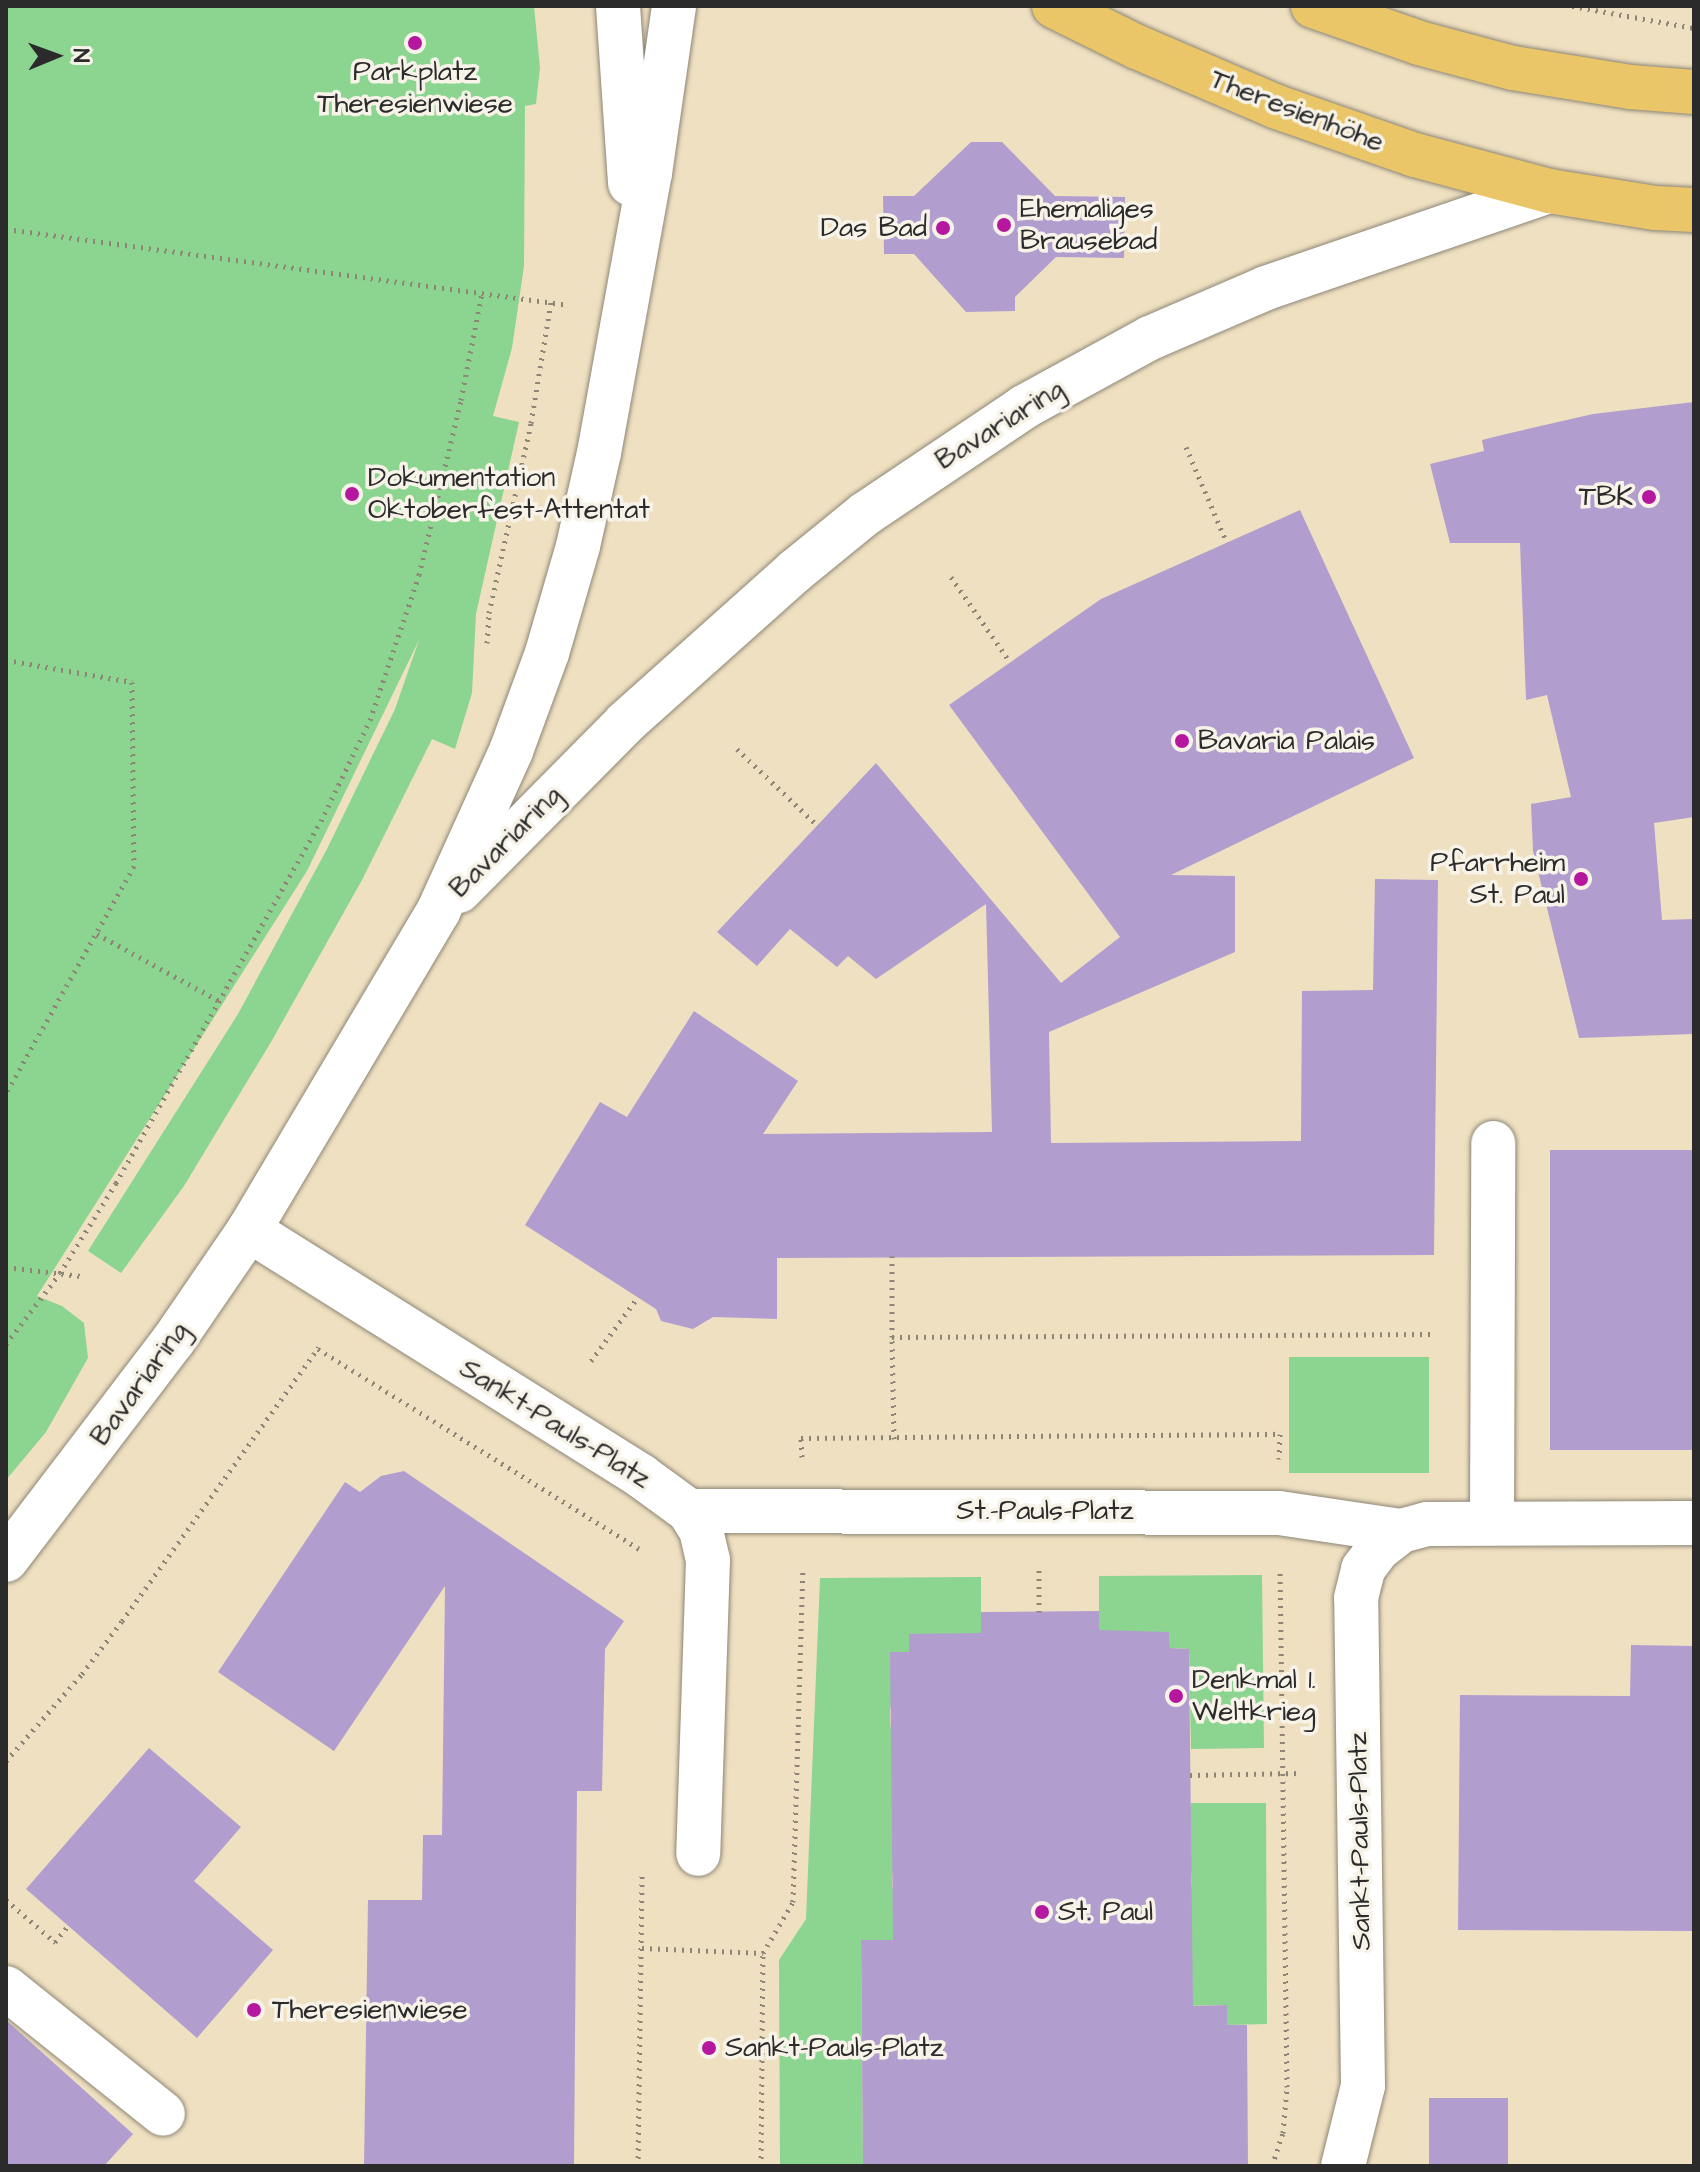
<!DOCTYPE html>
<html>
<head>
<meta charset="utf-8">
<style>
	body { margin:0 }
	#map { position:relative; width:1700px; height:2172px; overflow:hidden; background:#efe0c1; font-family:"Architects Daughter",sans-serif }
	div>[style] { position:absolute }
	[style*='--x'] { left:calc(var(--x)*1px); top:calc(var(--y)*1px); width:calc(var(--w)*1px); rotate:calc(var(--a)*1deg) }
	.green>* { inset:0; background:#8cd590; transform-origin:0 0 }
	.building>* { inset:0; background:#b19ece; transform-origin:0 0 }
	.path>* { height:5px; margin-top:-2.5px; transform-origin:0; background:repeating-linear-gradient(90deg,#8d8676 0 2px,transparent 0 8px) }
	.roads { filter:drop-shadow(0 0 2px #8d8676) drop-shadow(0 0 2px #8d8676) }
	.minor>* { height:44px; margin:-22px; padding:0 22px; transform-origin:22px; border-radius:22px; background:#fff }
	.major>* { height:44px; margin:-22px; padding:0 22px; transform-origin:22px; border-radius:22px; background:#eac669 }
	.dots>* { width:22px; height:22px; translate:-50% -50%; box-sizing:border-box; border:4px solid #f7f3e8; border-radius:50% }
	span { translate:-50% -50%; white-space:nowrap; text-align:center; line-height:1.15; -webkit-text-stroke:7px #f7f3e8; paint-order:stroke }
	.poi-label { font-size:28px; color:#2b2b2b }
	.left { translate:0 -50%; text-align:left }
	.right { translate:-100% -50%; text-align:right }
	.street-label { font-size:28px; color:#2b2b2b }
	.frame { position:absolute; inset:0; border:8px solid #2b2b2b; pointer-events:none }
	.north { position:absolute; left:16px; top:16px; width:80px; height:80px; -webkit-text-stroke:6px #f7f3e8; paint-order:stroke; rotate:89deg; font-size:22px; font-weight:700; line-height:32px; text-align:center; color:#2b2b2b }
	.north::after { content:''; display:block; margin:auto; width:28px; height:36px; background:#2b2b2b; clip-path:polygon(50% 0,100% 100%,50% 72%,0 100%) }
</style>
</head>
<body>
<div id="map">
	<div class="green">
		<i style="clip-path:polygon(6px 6px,534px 6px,540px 68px,536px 104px,525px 106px,524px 266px,512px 348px,493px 416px,519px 422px,476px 614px,472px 693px,455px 749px,432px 739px,362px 880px,271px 1042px,184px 1186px,121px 1273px,88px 1251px,238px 1014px,327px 849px,395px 709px,419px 640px,307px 871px,37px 1296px,62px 1306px,84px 1323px,88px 1358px,46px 1432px,6px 1480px)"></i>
		<i style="left:1289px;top:1357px;width:140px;height:116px"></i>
		<i style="clip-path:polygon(1262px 1575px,1264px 1748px,1191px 1749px,1189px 1649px,1170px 1648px,1169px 1632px,1099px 1632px,1099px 1576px)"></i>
		<i style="clip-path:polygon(981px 1577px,981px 1633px,909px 1652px,890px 1652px,894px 1706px,890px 1707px,890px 1722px,909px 1872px,892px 1873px,892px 1887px,910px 1940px,861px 1941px,863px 2166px,780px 2166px,779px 1960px,806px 1919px,820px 1578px)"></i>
		<i style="clip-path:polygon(1191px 1803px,1266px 1803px,1267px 2024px,1227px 2025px,1227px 2005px,1176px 2006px,1192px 1883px,1191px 1870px,1175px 1870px)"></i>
	</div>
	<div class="building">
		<i style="clip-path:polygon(971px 142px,1002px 142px,1055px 196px,1125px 197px,1124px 258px,1056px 257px,1015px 297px,1015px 311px,966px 312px,914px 254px,884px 254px,883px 196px,914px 196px)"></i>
		<i style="clip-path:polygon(1694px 402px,1694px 817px,1654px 823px,1662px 920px,1694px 919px,1694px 1034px,1579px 1038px,1533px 851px,1531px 804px,1571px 797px,1547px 695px,1526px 700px,1520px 543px,1450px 543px,1430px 464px,1484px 451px,1482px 440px,1506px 434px,1593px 414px)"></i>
		<i style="clip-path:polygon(1300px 510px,1414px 758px,1171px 875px,1235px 876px,1235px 952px,1049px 1032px,1051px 1143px,1301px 1141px,1302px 991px,1373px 990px,1375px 879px,1438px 880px,1434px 1255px,777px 1258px,777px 1319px,713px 1317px,693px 1329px,661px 1321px,656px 1309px,525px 1225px,600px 1102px,627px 1117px,694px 1011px,798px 1081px,763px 1134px,992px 1132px,986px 904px,876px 979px,848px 956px,837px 967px,790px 929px,757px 966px,717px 932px,876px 763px,1061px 983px,1120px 937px,949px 705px,1101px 599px)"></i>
		<i style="left:1550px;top:1150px;width:144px;height:300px"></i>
		<i style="clip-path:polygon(404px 1471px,624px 1621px,605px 1649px,602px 1791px,577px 1791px,574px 2166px,364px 2166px,368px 1900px,422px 1900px,423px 1835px,442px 1835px,445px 1586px,334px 1751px,218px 1672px,345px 1482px,360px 1492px,381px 1476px)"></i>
		<i style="clip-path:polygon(1099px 1611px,1099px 1630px,1169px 1632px,1170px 1648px,1189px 1649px,1193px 2006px,1227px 2005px,1227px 2025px,1247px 2025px,1248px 2166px,863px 2166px,861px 1940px,893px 1940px,890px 1652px,909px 1652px,909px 1634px,981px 1633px,981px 1612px)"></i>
		<i style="clip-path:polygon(1631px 1645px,1694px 1646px,1694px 1931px,1458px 1930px,1460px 1695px,1630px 1696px)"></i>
		<i style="clip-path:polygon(149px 1748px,241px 1827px,194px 1881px,273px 1950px,197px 2038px,26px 1889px)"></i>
		<i style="clip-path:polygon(6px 2020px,133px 2134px,104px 2166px,6px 2166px)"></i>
		<i style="left:1429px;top:2098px;width:79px;height:68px"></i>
	</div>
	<div class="path">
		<i style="--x:1572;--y:6;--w:124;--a:10.2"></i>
		<i style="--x:6;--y:229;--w:568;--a:7.69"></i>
		<i style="--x:1186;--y:447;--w:104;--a:66.9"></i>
		<i style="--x:951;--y:577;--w:103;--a:55.2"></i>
		<i style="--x:487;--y:643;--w:30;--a:-86"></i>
		<i style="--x:489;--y:613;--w:195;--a:-77.5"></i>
		<i style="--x:531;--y:423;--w:123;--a:-80.6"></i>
		<i style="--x:6;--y:660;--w:128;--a:9.9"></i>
		<i style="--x:132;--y:682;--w:184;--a:89.4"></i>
		<i style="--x:134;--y:866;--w:261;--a:119.4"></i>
		<i style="--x:737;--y:749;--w:112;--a:43.5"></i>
		<i style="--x:97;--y:934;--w:141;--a:28.7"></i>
		<i style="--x:892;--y:1256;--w:81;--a:90"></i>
		<i style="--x:6;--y:1267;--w:75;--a:6.9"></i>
		<i style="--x:6;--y:1344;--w:89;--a:-52.7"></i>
		<i style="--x:60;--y:1273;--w:106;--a:-58.1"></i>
		<i style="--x:116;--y:1183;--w:416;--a:-60.5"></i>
		<i style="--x:321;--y:821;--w:112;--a:-64.1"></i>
		<i style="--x:370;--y:720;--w:153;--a:-71.3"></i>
		<i style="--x:419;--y:575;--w:180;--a:-76.5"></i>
		<i style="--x:461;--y:400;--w:109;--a:-78.9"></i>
		<i style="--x:318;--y:1349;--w:380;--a:31.9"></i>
		<i style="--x:591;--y:1361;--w:79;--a:-53.7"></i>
		<i style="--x:894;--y:1439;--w:102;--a:-91.1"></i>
		<i style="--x:892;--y:1337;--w:543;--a:-0.32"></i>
		<i style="--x:802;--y:1457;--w:19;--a:-93"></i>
		<i style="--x:801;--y:1438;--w:479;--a:-0.5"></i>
		<i style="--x:1280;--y:1434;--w:25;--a:92"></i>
		<i style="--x:1039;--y:1612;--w:43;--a:-90"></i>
		<i style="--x:6;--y:1761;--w:116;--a:-48.9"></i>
		<i style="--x:82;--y:1674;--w:66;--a:-53"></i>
		<i style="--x:122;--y:1621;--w:337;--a:-54.3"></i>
		<i style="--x:1190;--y:1775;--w:112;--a:-1"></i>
		<i style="--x:6;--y:1900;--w:65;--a:40.6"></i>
		<i style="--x:55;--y:1942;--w:21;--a:-51"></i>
		<i style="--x:642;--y:1948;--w:121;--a:2.4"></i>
		<i style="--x:638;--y:2166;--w:295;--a:-89.2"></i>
		<i style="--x:761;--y:2166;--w:213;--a:-89.5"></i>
		<i style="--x:763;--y:1953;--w:59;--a:-59.5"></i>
		<i style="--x:793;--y:1902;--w:335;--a:-88.3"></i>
		<i style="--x:1272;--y:2166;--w:35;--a:-72"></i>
		<i style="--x:1283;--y:2133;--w:46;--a:-85"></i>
		<i style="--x:1287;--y:2087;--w:518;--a:-90.77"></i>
	</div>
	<div class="roads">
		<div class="minor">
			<i style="--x:618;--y:6;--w:178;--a:86.1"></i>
			<i style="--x:459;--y:891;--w:236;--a:-45.3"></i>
			<i style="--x:625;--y:723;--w:228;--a:-41.8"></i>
			<i style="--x:795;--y:571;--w:90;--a:-39.2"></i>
			<i style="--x:865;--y:514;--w:192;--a:-33.9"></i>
			<i style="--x:1024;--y:407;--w:144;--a:-28.7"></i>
			<i style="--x:1150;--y:338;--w:126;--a:-23.3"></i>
			<i style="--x:1266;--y:288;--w:299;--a:-18.9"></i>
			<i style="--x:249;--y:1230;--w:463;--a:32.1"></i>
			<i style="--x:641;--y:1476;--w:59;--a:36.1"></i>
			<i style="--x:689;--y:1511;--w:22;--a:58"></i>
			<i style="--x:701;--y:1530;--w:31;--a:77"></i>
			<i style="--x:708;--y:1560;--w:294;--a:91.9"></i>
			<i style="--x:689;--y:1511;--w:590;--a:0.19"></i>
			<i style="--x:1279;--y:1513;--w:123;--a:8.4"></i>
			<i style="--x:1401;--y:1531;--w:27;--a:-15"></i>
			<i style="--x:1427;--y:1524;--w:267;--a:-0.2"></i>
			<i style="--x:1492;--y:1523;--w:380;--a:-89.8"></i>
			<i style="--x:6;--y:1560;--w:275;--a:-52.7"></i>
			<i style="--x:173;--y:1341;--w:135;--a:-55.6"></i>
			<i style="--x:249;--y:1230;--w:370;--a:-59.3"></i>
			<i style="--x:438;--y:912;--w:177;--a:-65.6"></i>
			<i style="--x:511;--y:751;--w:104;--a:-69.8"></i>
			<i style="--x:547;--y:653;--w:111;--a:-73.8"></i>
			<i style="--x:578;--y:546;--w:95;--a:-77.3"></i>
			<i style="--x:599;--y:453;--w:285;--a:-79.7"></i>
			<i style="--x:650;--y:173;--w:169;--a:-81.8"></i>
			<i style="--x:6;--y:1988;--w:201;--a:38.7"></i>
			<i style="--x:1343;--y:2166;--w:82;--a:-76"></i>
			<i style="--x:1363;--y:2086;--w:488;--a:-90.8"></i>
			<i style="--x:1356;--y:1598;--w:30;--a:-76"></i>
			<i style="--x:1363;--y:1569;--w:25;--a:-53"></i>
			<i style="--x:1378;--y:1549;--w:29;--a:-38"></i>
		</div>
		<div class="major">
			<i style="--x:1054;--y:6;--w:93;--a:26.3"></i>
			<i style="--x:1137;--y:47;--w:152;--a:23.2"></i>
			<i style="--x:1277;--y:107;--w:146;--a:19.2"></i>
			<i style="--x:1415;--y:155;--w:139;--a:15"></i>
			<i style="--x:1549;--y:191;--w:107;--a:9.1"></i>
			<i style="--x:1655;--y:208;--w:39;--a:3"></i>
			<i style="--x:1313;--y:6;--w:112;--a:19.2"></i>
			<i style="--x:1419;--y:43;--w:97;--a:14.9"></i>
			<i style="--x:1513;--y:68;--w:119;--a:9.2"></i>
			<i style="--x:1630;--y:87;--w:64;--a:4.5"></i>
		</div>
	</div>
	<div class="dots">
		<i style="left:415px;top:43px;background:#b5179e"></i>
		<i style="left:1004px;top:225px;background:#b5179e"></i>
		<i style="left:943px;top:228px;background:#b5179e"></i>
		<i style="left:352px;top:494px;background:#b5179e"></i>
		<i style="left:1649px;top:497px;background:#b5179e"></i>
		<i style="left:1182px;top:741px;background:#b5179e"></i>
		<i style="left:1581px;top:879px;background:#b5179e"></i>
		<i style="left:1176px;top:1696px;background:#b5179e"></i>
		<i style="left:1042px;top:1912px;background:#b5179e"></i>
		<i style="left:254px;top:2010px;background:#b5179e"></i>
		<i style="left:709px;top:2048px;background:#b5179e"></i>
	</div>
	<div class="poi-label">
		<span style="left:415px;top:88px">Parkplatz<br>Theresienwiese</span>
		<span class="left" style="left:1020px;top:225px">Ehemaliges<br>Brausebad</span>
		<span class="right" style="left:927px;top:228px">Das Bad</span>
		<span class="left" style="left:368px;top:494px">Dokumentation<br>Oktoberfest-Attentat</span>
		<span class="right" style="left:1633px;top:497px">TBK</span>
		<span class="left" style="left:1198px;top:741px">Bavaria Palais</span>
		<span class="right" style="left:1565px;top:879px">Pfarrheim<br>St. Paul</span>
		<span class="left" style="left:1192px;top:1696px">Denkmal 1.<br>Weltkrieg</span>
		<span class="left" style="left:1058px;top:1912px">St. Paul</span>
		<span class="left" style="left:272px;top:2010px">Theresienwiese</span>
		<span class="left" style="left:725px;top:2048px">Sankt-Pauls-Platz</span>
	</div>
	<div class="street-label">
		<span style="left:1297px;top:111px;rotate:21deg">Theresienhöhe</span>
		<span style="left:1000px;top:425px;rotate:-32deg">Bavariaring</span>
		<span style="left:506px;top:842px;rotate:-45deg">Bavariaring</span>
		<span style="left:140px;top:1384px;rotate:-54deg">Bavariaring</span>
		<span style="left:555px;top:1424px;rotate:32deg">Sankt-Pauls-Platz</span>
		<span style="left:1045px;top:1511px">St.-Pauls-Platz</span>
		<span style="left:1360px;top:1841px;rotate:-91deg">Sankt-Pauls-Platz</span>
	</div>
	<div class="frame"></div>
	<div class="north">N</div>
</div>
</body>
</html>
